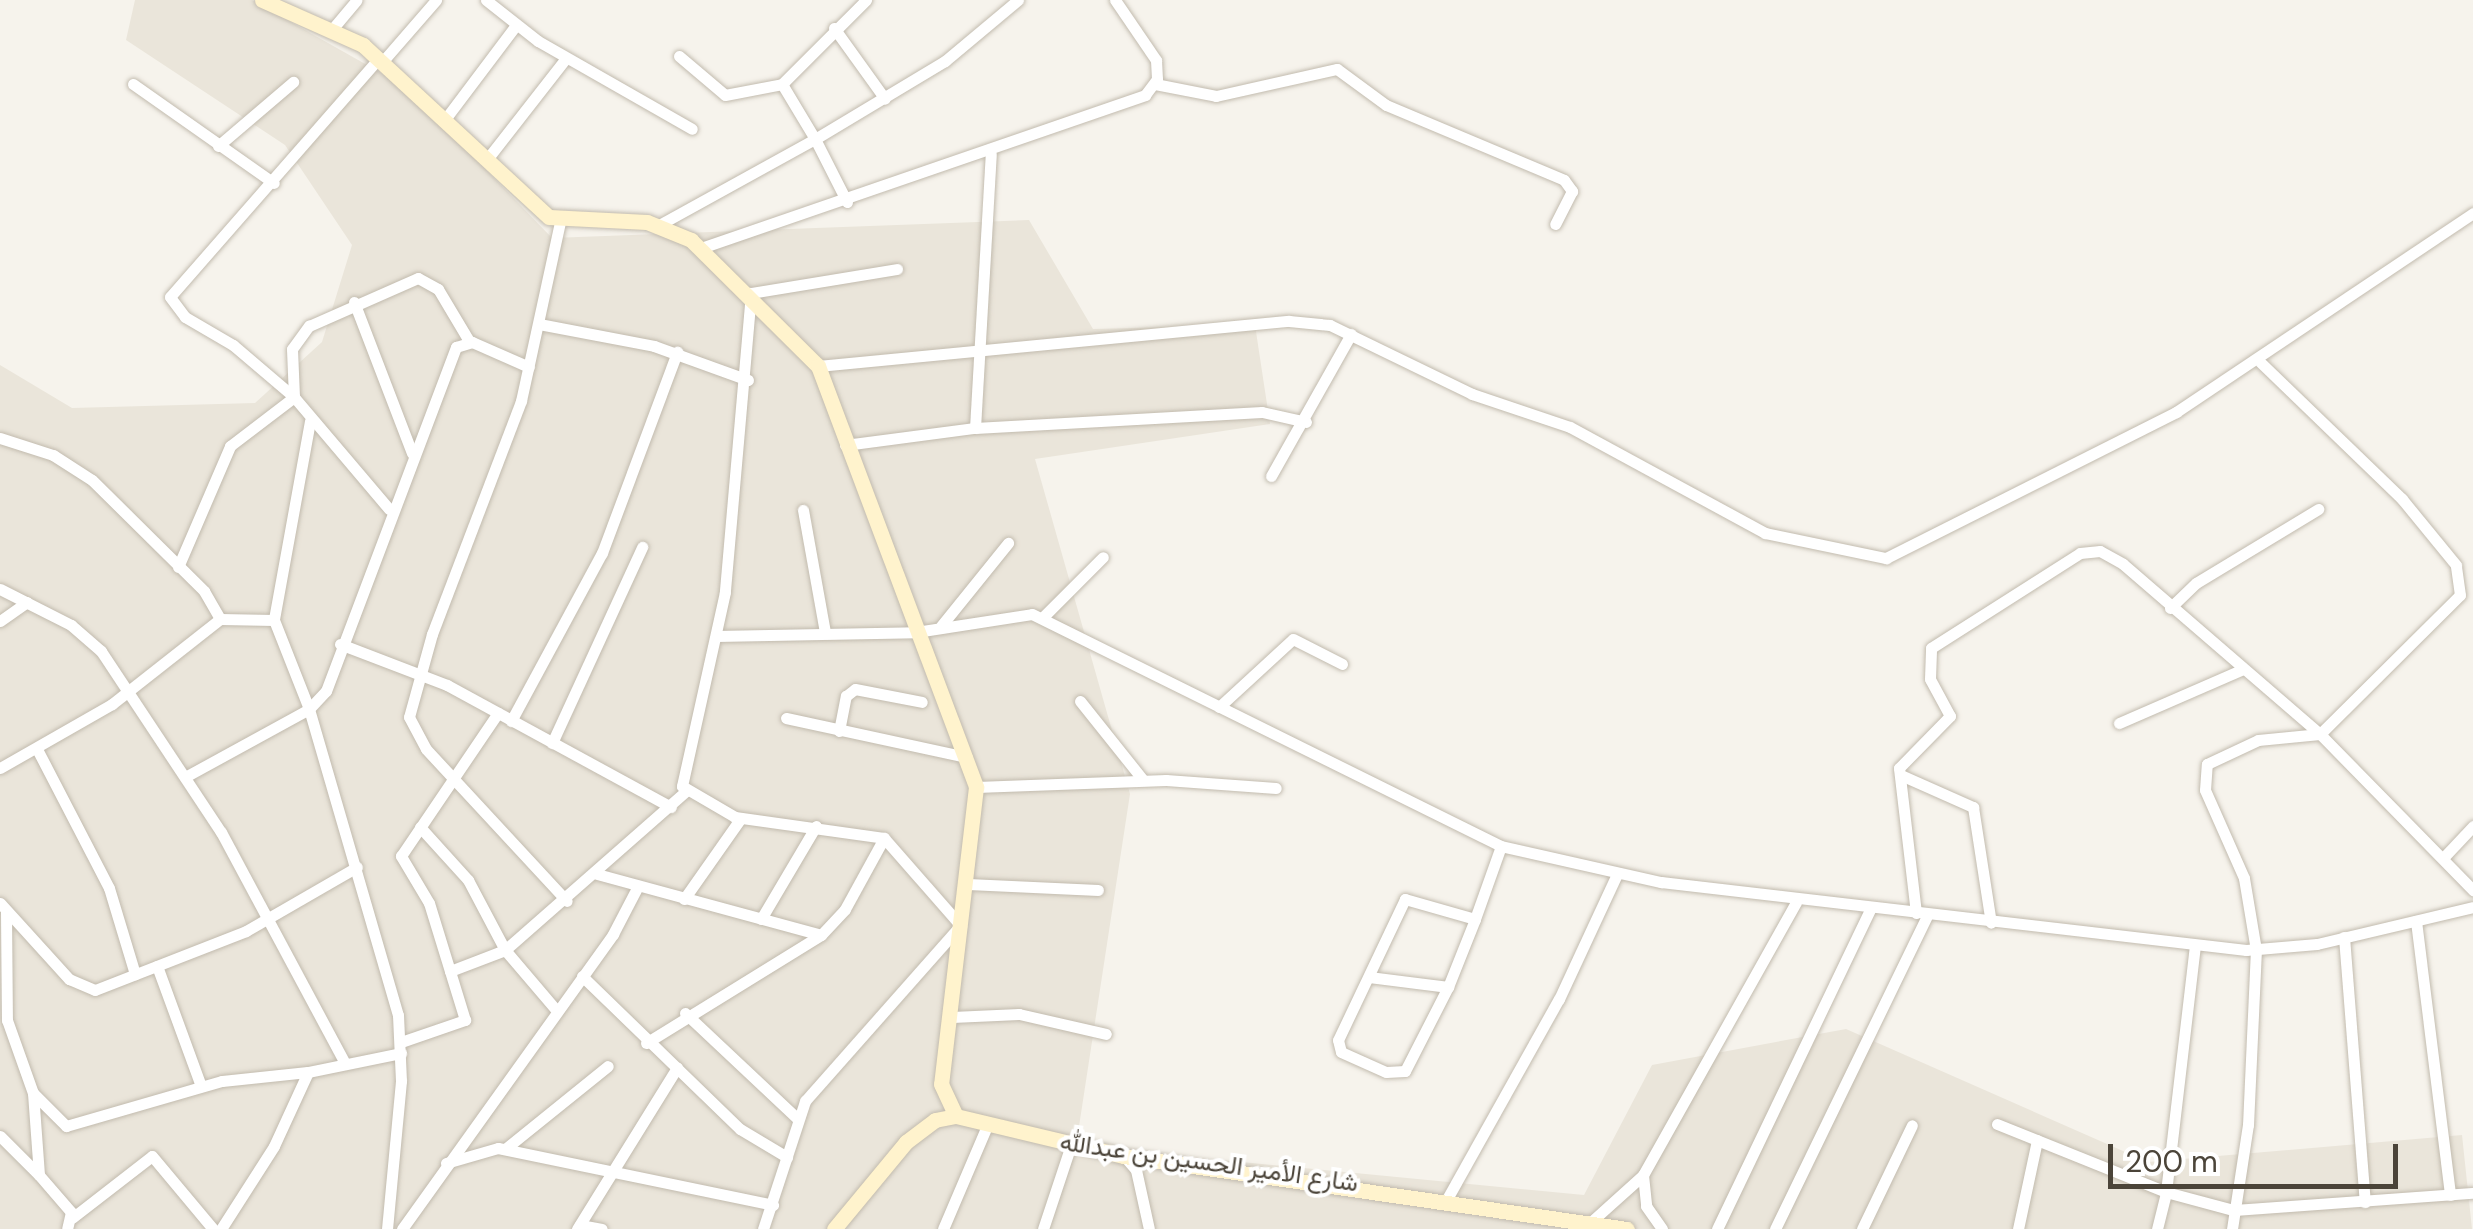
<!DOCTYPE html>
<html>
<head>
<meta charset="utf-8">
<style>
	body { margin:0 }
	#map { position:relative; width:2473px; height:1229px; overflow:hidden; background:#f6f3ec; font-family:"DM Sans",Vazirmatn,sans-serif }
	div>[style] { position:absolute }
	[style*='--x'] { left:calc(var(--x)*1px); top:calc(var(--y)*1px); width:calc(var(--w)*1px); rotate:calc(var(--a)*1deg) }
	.residential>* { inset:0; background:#eae5da }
	.roads { filter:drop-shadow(0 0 2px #c2bbae) drop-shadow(0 0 2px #c2bbae) }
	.street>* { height:11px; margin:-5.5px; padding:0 5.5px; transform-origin:5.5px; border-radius:5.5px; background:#fff }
	.secondary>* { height:15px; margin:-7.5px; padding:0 7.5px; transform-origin:7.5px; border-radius:7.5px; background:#fff3cd }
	span { translate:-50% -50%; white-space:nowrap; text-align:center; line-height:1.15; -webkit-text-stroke:8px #fff; paint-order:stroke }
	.street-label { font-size:25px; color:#4b4439 }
	.scale { position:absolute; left:2108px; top:1144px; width:290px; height:45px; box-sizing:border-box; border:5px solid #4b4439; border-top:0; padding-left:12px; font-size:30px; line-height:35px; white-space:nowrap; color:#4b4439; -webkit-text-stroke:8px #fff; paint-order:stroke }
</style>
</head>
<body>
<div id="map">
	<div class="residential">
		<i style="clip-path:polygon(135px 0,252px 0,406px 87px,552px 238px,1029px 220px,1093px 329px,1255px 325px,1270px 424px,1035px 459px,1130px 794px,1076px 1146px,1584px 1195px,1652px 1065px,1846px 1029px,2148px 1162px,2462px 1135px,2472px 1229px,0 1229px,0 365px,72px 408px,255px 403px,322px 342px,352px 245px,285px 145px,126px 40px)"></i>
	</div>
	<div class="roads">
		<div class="street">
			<i style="--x:486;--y:0;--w:66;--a:38.3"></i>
			<i style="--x:538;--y:41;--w:177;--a:29.7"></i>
			<i style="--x:334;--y:27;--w:35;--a:-50"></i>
			<i style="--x:834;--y:28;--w:87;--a:54.3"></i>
			<i style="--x:679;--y:56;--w:60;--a:40.3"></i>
			<i style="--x:725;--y:95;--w:58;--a:-10.9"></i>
			<i style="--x:782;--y:84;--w:119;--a:-45"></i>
			<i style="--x:379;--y:58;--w:317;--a:131.2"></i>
			<i style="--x:170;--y:297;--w:25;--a:53"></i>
			<i style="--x:185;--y:317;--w:56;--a:30.3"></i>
			<i style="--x:233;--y:345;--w:80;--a:40.4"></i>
			<i style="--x:294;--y:397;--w:147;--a:49.7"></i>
			<i style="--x:383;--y:61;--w:81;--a:-49"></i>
			<i style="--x:133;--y:84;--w:172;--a:35.1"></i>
			<i style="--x:1155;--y:84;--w:62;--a:11.1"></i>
			<i style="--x:1216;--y:96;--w:124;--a:-12.6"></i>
			<i style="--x:1337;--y:69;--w:61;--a:36.3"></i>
			<i style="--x:1386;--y:105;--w:193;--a:22.8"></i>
			<i style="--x:1564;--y:180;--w:14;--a:54"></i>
			<i style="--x:1572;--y:191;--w:37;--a:117"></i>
			<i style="--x:446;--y:118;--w:116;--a:-53"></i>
			<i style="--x:218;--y:146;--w:99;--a:-40.5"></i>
			<i style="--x:488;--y:158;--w:127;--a:-52"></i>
			<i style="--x:847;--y:202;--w:71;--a:-116.9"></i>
			<i style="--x:815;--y:139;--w:152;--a:-31"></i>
			<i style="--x:945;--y:61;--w:95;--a:-39.9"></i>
			<i style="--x:560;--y:222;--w:183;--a:102.3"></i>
			<i style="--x:521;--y:401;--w:249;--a:110.9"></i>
			<i style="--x:432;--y:634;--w:86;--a:105.5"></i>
			<i style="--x:409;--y:717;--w:36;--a:62"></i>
			<i style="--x:426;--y:749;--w:207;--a:47.2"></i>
			<i style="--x:659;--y:225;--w:178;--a:-28.9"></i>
			<i style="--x:815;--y:139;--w:64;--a:-121"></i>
			<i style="--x:701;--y:248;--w:470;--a:-19"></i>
			<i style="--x:1145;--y:95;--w:20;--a:-53"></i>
			<i style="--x:1157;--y:79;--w:19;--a:-93"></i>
			<i style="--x:1156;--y:60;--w:73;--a:-124.3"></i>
			<i style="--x:897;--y:269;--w:148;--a:170.7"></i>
			<i style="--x:751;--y:293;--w:300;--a:95"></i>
			<i style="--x:725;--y:592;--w:199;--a:102.5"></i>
			<i style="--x:682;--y:786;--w:61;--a:30.3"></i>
			<i style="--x:735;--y:817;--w:150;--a:8"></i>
			<i style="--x:884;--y:838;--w:117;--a:48.8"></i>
			<i style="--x:354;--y:302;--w:162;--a:69"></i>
			<i style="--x:539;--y:324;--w:117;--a:10.8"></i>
			<i style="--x:654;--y:346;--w:100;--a:19.9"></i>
			<i style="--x:818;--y:366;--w:473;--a:-5.5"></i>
			<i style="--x:1289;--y:321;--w:41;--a:5.6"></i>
			<i style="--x:1330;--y:325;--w:158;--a:25.9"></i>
			<i style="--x:1472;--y:394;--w:103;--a:18.6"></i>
			<i style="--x:1570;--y:427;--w:222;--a:28.5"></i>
			<i style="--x:1765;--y:533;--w:124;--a:11.7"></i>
			<i style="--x:1886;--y:558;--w:325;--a:-26.7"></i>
			<i style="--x:2176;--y:412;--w:358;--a:-33.8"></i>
			<i style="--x:310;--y:421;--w:202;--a:100.3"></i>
			<i style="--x:274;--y:620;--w:96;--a:68.5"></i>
			<i style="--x:309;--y:709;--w:319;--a:73.8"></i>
			<i style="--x:398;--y:1015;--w:66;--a:87.4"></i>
			<i style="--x:401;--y:1081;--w:149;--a:95.4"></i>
			<i style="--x:975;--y:428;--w:274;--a:-86.7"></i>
			<i style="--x:0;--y:438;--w:56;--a:17.8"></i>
			<i style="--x:53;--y:455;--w:46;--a:32.7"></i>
			<i style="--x:92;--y:480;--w:158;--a:44.7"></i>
			<i style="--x:204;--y:591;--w:32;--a:60"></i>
			<i style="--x:220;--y:619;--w:54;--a:1.1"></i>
			<i style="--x:845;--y:445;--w:131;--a:-7.5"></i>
			<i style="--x:975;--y:428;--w:287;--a:-3.2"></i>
			<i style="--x:1262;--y:412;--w:45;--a:12.8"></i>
			<i style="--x:1271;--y:476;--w:163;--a:-60.6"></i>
			<i style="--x:803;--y:510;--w:124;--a:79.8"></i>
			<i style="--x:178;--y:567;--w:132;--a:-66.7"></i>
			<i style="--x:230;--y:446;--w:81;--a:-37.4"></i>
			<i style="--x:294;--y:397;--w:48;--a:-92.4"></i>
			<i style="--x:292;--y:349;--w:29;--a:-54"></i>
			<i style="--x:309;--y:326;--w:119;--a:-23.8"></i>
			<i style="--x:418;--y:278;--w:23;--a:29"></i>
			<i style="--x:438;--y:289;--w:61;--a:59.2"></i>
			<i style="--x:0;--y:589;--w:80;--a:26.9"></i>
			<i style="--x:71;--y:625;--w:40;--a:41"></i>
			<i style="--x:101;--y:651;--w:217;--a:56.5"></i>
			<i style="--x:221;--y:832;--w:262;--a:61.8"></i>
			<i style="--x:2170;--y:608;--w:36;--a:-44"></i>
			<i style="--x:2196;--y:583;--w:143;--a:-31.2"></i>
			<i style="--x:1042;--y:618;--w:86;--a:-45"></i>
			<i style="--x:0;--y:621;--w:33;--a:-35"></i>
			<i style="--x:941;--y:626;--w:107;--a:-51.1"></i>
			<i style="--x:716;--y:636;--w:200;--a:-1.1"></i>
			<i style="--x:916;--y:632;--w:117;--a:-8.8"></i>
			<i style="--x:1032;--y:614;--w:523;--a:26.32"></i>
			<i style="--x:1501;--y:846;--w:164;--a:12.7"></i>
			<i style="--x:1661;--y:882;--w:589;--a:6.63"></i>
			<i style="--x:2246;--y:950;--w:71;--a:-4.8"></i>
			<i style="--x:2317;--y:944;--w:160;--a:-13.3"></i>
			<i style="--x:340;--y:644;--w:115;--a:21"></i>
			<i style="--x:447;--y:685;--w:255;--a:28.6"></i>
			<i style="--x:1080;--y:701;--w:101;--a:51.4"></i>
			<i style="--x:1219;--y:707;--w:100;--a:-42.6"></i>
			<i style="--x:1293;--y:639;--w:55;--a:27"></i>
			<i style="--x:786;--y:718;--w:185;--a:12.2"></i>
			<i style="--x:511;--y:721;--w:191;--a:-61.6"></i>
			<i style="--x:602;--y:553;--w:215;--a:-69.5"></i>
			<i style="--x:2119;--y:723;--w:135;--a:-23.5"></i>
			<i style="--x:839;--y:731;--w:36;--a:-79"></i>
			<i style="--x:846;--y:696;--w:11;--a:-38"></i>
			<i style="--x:855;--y:689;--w:68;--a:11"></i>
			<i style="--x:552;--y:743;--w:216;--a:-65.3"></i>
			<i style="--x:38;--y:751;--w:154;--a:62.6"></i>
			<i style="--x:109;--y:888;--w:90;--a:73.2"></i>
			<i style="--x:0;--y:768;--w:129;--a:-29.7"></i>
			<i style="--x:112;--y:704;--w:137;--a:-38.2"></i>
			<i style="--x:1903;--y:776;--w:77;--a:23.9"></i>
			<i style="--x:1973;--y:807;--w:117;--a:81.2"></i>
			<i style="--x:185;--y:777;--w:141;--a:-28.7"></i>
			<i style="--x:309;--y:709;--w:25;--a:-47"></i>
			<i style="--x:326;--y:691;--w:368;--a:-69.3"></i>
			<i style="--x:456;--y:347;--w:17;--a:-17"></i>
			<i style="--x:472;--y:342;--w:62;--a:23.7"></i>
			<i style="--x:976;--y:787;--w:190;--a:-2.1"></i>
			<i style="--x:1166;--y:780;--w:110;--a:4.2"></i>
			<i style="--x:420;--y:827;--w:72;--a:47.8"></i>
			<i style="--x:468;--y:880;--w:79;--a:62.1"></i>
			<i style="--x:505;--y:950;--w:59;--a:159.1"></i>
			<i style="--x:2443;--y:858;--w:44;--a:-46.8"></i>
			<i style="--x:597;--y:874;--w:232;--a:15.2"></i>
			<i style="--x:968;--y:884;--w:130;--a:2.6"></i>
			<i style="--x:684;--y:899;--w:99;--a:-54.9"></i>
			<i style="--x:0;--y:903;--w:103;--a:47.8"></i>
			<i style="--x:69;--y:979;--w:28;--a:23"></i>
			<i style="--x:95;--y:990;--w:162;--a:-21.3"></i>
			<i style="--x:246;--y:931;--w:128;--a:-30"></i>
			<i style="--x:6;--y:912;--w:108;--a:89.5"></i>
			<i style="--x:7;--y:1020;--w:77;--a:70.4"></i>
			<i style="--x:33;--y:1093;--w:82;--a:85.8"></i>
			<i style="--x:39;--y:1175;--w:49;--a:49.1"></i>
			<i style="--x:71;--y:1212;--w:17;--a:103"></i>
			<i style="--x:1916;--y:913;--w:146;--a:-96.7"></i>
			<i style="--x:1899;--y:768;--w:73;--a:-45.6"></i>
			<i style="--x:1950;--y:716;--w:42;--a:-118.4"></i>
			<i style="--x:1930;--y:679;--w:31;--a:-88"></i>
			<i style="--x:1931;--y:648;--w:177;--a:-32.5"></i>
			<i style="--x:2080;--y:553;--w:20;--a:-6"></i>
			<i style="--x:2100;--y:551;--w:26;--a:29"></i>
			<i style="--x:2123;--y:564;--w:260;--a:40.8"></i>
			<i style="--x:2320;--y:734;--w:197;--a:-44.8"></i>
			<i style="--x:2460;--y:595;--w:30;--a:-98"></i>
			<i style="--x:2456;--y:565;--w:85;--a:-129.3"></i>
			<i style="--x:2402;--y:499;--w:197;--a:-136"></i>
			<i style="--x:761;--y:919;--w:108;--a:-59.4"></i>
			<i style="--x:1475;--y:919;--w:73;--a:-164.1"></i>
			<i style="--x:1405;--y:899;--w:156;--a:115.4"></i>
			<i style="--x:1338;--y:1040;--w:12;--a:76"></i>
			<i style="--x:1341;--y:1052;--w:49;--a:24"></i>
			<i style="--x:1386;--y:1072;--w:19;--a:-3"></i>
			<i style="--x:1405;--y:1071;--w:94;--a:-62.9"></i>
			<i style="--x:1448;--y:987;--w:73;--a:-68.3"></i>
			<i style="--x:1475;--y:919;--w:77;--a:-70.4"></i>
			<i style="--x:2416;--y:921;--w:276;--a:82.9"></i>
			<i style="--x:2344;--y:937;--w:266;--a:85.5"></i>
			<i style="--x:157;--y:966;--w:128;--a:69.9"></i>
			<i style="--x:582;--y:976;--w:220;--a:44.1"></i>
			<i style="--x:740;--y:1129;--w:55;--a:30.8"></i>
			<i style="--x:1369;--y:977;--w:80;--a:7.2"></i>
			<i style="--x:557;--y:1011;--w:80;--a:-130.4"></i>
			<i style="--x:505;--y:950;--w:240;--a:-41.3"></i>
			<i style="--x:685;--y:1013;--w:154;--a:43.2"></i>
			<i style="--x:952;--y:1017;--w:67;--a:-2.6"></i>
			<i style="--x:1019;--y:1014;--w:89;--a:12.9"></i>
			<i style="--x:401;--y:1042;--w:68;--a:-19"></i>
			<i style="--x:465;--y:1020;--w:122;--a:-107.1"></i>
			<i style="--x:429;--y:903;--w:55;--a:-120.8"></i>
			<i style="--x:401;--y:856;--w:173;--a:-55.9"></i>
			<i style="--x:646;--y:1043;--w:206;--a:-31.7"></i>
			<i style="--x:821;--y:935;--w:35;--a:-47"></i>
			<i style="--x:845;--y:909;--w:81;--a:-61.2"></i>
			<i style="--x:33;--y:1093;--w:47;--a:45"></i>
			<i style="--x:66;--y:1126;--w:162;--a:-16.1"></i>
			<i style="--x:222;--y:1081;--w:86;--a:-6"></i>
			<i style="--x:1997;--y:1124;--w:182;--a:21.9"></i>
			<i style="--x:2166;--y:1192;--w:248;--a:-83.3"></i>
			<i style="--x:0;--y:1136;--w:55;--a:45"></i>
			<i style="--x:505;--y:1149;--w:132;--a:-38.9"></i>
			<i style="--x:1124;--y:1156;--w:18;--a:49"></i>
			<i style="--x:1136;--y:1170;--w:60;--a:77.6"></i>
			<i style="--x:446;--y:1163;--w:54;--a:-16.1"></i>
			<i style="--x:498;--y:1148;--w:281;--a:11.7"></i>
			<i style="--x:1643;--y:1175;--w:31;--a:84"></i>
			<i style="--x:1646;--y:1206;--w:28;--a:55"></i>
			<i style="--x:1447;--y:1199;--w:229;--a:-60.8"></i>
			<i style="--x:1559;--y:999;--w:138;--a:-65.1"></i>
			<i style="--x:72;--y:1218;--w:101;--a:-37.8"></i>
			<i style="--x:152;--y:1156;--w:95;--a:50.1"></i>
			<i style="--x:1592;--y:1221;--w:69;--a:-42"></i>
			<i style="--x:1643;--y:1175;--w:313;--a:-60.7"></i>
			<i style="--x:580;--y:1225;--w:22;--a:10"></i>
			<i style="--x:221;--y:1229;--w:98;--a:-57.4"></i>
			<i style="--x:274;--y:1146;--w:81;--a:-65.3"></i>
			<i style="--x:308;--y:1072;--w:95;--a:-11.5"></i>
			<i style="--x:402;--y:1229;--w:363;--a:-54.4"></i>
			<i style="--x:613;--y:934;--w:54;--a:-62.5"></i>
			<i style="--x:577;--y:1229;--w:190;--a:-58.2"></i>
			<i style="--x:763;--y:1229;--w:135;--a:-71.8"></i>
			<i style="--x:805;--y:1101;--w:230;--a:-48.5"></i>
			<i style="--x:943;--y:1229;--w:112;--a:-66.9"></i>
			<i style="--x:1043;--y:1229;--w:89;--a:-71.6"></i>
			<i style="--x:1717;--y:1229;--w:355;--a:-64.4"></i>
			<i style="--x:1775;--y:1229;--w:348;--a:-64.1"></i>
			<i style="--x:1862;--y:1229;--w:115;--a:-64.3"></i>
			<i style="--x:2018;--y:1229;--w:91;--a:-77.9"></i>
			<i style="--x:2157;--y:1229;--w:38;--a:-76"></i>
			<i style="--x:2166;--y:1192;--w:69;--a:15"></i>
			<i style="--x:2233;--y:1210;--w:241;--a:-4.1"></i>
			<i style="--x:2232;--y:1229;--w:105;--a:-81.3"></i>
			<i style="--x:2248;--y:1125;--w:175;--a:-87.4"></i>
			<i style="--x:2256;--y:950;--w:73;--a:-99.5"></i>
			<i style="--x:2244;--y:878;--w:96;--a:-113.9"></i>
			<i style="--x:2205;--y:790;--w:26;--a:-86"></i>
			<i style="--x:2207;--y:764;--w:56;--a:-25.2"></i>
			<i style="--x:2258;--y:740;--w:62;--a:-5.5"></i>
			<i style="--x:2320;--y:734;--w:219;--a:45.6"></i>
		</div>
		<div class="secondary">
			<i style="--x:262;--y:0;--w:111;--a:24"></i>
			<i style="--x:363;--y:45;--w:253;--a:42.8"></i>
			<i style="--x:549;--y:217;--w:98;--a:2.9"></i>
			<i style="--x:647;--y:222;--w:48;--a:22.2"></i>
			<i style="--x:691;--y:240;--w:179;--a:44.8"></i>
			<i style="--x:818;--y:366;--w:450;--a:69.4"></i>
			<i style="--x:976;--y:787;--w:299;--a:96.7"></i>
			<i style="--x:941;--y:1084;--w:35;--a:65"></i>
			<i style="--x:956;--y:1116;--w:173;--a:13.4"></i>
			<i style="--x:1124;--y:1156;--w:508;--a:8.26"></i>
			<i style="--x:834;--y:1229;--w:113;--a:-50.4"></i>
			<i style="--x:906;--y:1142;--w:36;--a:-37"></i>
			<i style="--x:935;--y:1120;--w:21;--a:-11"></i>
		</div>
	</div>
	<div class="street-label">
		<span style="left:1209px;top:1163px;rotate:8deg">شارع الأمير الحسين بن عبدالله</span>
	</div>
	<div class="scale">200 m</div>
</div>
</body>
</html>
